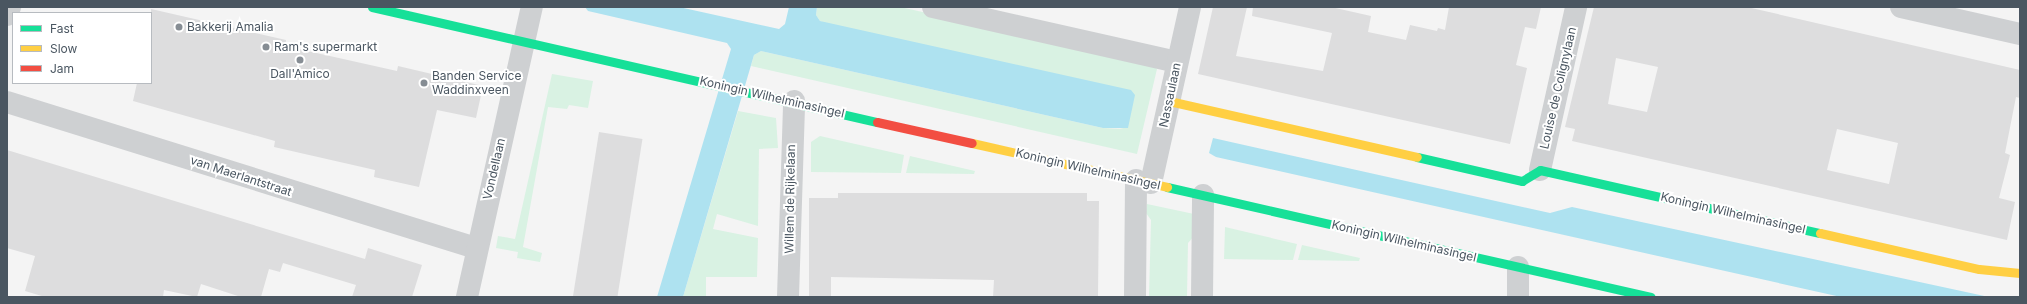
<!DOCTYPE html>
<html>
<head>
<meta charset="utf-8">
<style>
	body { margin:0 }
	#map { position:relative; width:2027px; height:304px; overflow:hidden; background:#f4f4f4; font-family:Inter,sans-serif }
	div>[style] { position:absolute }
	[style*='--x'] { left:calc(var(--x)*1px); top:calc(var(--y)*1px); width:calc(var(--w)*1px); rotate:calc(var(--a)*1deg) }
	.green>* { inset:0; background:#d9f2e3 }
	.water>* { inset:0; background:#aee2f0 }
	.building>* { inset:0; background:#ddddde; transform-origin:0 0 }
	.street>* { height:22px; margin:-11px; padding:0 11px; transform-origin:11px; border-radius:11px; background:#ced0d2 }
	.fast>* { height:9px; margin:-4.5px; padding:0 4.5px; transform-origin:4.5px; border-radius:4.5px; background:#16e098 }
	.slow>* { height:9px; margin:-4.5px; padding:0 4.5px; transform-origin:4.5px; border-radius:4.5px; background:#ffcf43 }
	.jam>* { height:9px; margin:-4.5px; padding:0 4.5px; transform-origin:4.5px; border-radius:4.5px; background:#f24e42 }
	.dots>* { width:11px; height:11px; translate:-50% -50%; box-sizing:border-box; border:2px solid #fff; border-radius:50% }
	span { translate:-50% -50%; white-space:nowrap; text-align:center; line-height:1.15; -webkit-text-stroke:4px #fff; paint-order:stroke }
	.poi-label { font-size:12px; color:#4a5661 }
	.left { translate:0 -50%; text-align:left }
	.street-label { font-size:12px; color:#4a5661 }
	.frame { position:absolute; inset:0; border:8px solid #4a5661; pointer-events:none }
	.legend { position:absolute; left:12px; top:12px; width:140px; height:72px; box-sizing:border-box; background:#fff; border:1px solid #b7bbc0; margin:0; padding:5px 7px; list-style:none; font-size:12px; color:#4a5661 }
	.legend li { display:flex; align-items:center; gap:8px; height:20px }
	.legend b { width:20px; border:1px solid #b7bbc0 }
</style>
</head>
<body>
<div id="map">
	<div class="green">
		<i style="clip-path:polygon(817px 7px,900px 7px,1146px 61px,1157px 69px,1137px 154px,751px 66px,754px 55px,761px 51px,1103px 128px,1123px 129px,820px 21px,816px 15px)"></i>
		<i style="clip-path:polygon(552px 74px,593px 81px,588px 108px,569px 105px,567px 109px,548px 107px,523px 247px,542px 253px,540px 262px,517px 258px,518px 252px,496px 248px,498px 236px,515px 239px)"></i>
		<i style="clip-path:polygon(738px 111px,776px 118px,778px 148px,759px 149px,758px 226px,717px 214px,713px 229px,758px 238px,757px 277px,706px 277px,706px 297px,683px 297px)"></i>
		<i style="clip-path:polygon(820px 136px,904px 155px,901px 173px,811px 172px,811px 142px)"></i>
		<i style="clip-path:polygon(910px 156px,975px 171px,974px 174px,906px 173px)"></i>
		<i style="clip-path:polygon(1147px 204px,1194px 214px,1196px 234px,1188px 243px,1187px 297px,1149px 297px,1151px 220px,1146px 213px)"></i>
		<i style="clip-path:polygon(1225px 227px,1297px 244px,1293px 260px,1224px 259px)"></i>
		<i style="clip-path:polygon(1302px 245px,1360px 258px,1359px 261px,1298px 260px)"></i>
	</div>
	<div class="water">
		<i style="clip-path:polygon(585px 7px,679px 7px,779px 29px,785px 24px,789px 7px,817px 7px,816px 15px,820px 21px,1131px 90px,1135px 95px,1128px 128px,1103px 128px,761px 51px,754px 55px,683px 297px,657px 297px,731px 49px,727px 43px,588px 11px)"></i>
		<i style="clip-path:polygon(1213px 138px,1550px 213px,1572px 207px,1989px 297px,1841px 297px,1216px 157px,1209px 153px)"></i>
	</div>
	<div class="building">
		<i style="clip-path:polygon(1213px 7px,1247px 7px,1236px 56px,1323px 71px,1332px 33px,1252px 16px,1253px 7px,1331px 7px,1371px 16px,1368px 32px,1406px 40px,1410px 25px,1437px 31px,1438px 28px,1445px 30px,1449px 7px,1541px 7px,1536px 29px,1525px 27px,1516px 65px,1527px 68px,1510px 144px,1198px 74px)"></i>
		<i style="clip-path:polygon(evenodd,1594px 7px,1747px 7px,2020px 70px,2020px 98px,2016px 97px,2005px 153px,2010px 155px,1999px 198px,2015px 202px,2007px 240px,1572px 141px,1575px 129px,1565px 127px,1594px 7px,1616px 58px,1658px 67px,1647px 112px,1608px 104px,1616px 58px,1594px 7px,1837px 129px,1898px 143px,1889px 184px,1827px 170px,1837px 129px)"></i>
		<i style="clip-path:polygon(151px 9px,286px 40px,285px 46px,397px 71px,398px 66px,483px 86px,476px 118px,437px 110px,419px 187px,374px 177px,375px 170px,274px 147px,275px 141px,133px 101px,137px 83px,151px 83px)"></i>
		<i style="left:599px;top:132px;width:44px;height:167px;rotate:9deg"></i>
		<i style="clip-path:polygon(7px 150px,365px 259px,368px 248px,422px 265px,412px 297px,352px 297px,356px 285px,283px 263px,280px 272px,269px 269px,261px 297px,241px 297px,201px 284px,197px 297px,164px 290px,163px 297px,45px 297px,25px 291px,35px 256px,7px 248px)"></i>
		<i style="clip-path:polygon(838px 193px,1087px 193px,1087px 201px,1099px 201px,1098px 297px,993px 297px,994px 280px,831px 277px,831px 297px,809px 297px,809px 198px,838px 198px)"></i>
	</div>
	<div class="street">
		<i style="--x:933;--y:7;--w:250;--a:12.7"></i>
		<i style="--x:1901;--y:7;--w:122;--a:12.8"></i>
		<i style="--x:7;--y:15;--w:9;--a:-69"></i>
		<i style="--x:7;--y:102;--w:491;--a:17.3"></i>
		<i style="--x:1540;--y:170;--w:167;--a:-77.5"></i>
		<i style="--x:1151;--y:183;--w:180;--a:-77.5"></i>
		<i style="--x:467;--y:297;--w:297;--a:-77.4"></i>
		<i style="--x:788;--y:297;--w:196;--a:-88.2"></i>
		<i style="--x:1135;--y:297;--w:117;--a:-89.5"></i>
		<i style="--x:1202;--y:297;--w:102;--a:-89.4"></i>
		<i style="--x:1518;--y:297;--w:30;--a:-90"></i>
	</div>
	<div class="fast">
		<i style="--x:372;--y:7;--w:518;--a:12.83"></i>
		<i style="--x:1417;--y:157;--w:108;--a:12.9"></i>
		<i style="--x:1522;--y:181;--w:21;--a:-31"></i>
		<i style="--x:1540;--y:170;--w:287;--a:12.7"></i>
		<i style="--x:1167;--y:187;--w:496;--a:12.8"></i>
	</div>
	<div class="slow">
		<i style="--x:1169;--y:101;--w:254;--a:12.7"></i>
		<i style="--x:972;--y:143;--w:200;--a:12.7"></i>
		<i style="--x:1820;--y:233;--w:163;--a:12.8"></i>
		<i style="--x:1979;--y:269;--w:41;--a:5.6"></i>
	</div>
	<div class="jam">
		<i style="--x:877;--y:122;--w:97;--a:12.5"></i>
	</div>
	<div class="dots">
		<i style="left:179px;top:27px;background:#868d94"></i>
		<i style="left:266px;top:47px;background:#868d94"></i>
		<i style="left:300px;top:60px;background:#868d94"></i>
		<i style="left:424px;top:83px;background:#868d94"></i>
	</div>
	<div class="poi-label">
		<span class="left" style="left:187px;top:27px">Bakkerij Amalia</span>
		<span class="left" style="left:274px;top:47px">Ram's supermarkt</span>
		<span style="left:300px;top:74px">Dall'Amico</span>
		<span class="left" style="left:432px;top:83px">Banden Service<br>Waddinxveen</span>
	</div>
	<div class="street-label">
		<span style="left:1558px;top:88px;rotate:-77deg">Louise de Colignylaan</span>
		<span style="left:1170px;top:95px;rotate:-78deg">Nassaulaan</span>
		<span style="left:772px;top:97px;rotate:13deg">Koningin Wilhelminasingel</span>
		<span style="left:494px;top:169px;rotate:-77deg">Vondellaan</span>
		<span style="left:1088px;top:169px;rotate:13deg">Koningin Wilhelminasingel</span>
		<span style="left:241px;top:176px;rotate:18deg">van Maerlantstraat</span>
		<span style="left:790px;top:199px;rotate:-89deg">Willem de Rijkelaan</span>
		<span style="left:1733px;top:213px;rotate:13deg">Koningin Wilhelminasingel</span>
		<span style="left:1404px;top:241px;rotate:13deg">Koningin Wilhelminasingel</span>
	</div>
	<div class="frame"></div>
	<ul class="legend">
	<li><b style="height:5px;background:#16e098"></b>Fast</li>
	<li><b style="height:5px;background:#ffcf43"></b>Slow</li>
	<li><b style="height:5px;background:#f24e42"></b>Jam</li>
	</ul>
</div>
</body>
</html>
